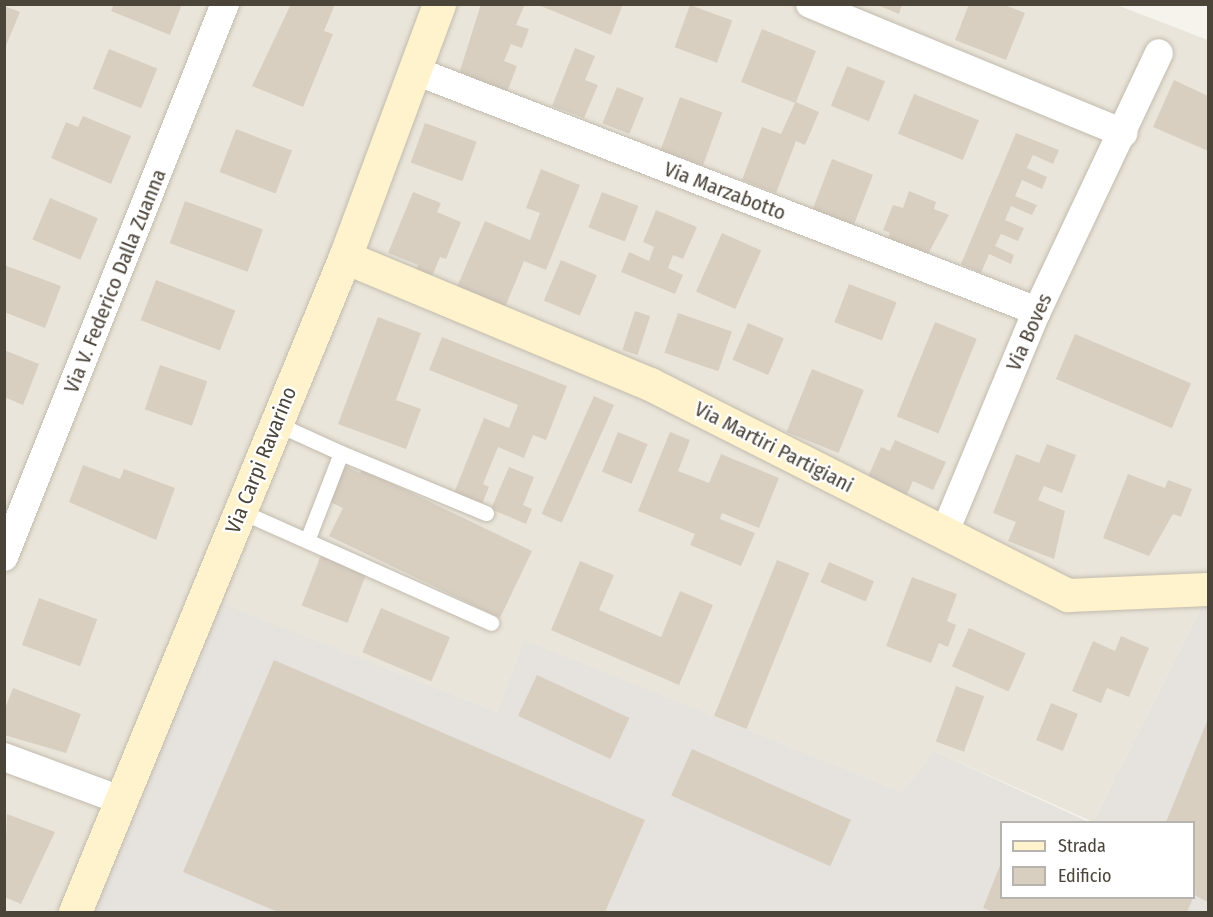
<!DOCTYPE html>
<html>
<head>
<meta charset="utf-8">
<style>
	body { margin:0 }
	#map { position:relative; width:1213px; height:917px; overflow:hidden; background:#f6f3ec; font-family:"Fira Sans Condensed",sans-serif }
	div>[style] { position:absolute }
	[style*='--x'] { left:calc(var(--x)*1px); top:calc(var(--y)*1px); width:calc(var(--w)*1px); rotate:calc(var(--a)*1deg) }
	.residential>* { inset:0; background:#eae5da }
	.industrial>* { inset:0; background:#e6e2dd }
	.building>* { inset:0; background:#d8cfc1; transform-origin:0 0 }
	.roads { filter:drop-shadow(0 0 2px #c2bbae) drop-shadow(0 0 2px #c2bbae) }
	.lane>* { height:15px; margin:-7.5px; padding:0 7.5px; transform-origin:7.5px; border-radius:7.5px; background:#fff }
	.street>* { height:28px; margin:-14px; padding:0 14px; transform-origin:14px; border-radius:14px; background:#fff }
	.secondary>* { height:33px; margin:-16.5px; padding:0 16.5px; transform-origin:16.5px; border-radius:16.5px; background:#fff3cd }
	span { translate:-50% -50%; white-space:nowrap; text-align:center; line-height:1.15; -webkit-text-stroke:4.5px #fff; paint-order:stroke }
	.street-label { font-size:21px; color:#4b4439 }
	.frame { position:absolute; inset:0; border:6px solid #4b4439; pointer-events:none }
	.legend { position:absolute; left:1000px; top:821px; width:195px; height:78px; box-sizing:border-box; background:#fff; border:2px solid #b7b4b0; margin:0; padding:8px 10px; list-style:none; font-size:18px; color:#4b4439 }
	.legend li { display:flex; align-items:center; gap:12px; height:30px }
	.legend b { width:30px; border:2px solid #b7b4b0 }
</style>
</head>
<body>
<div id="map">
	<div class="residential">
		<i style="clip-path:polygon(1114px 4px,1208px 40px,1208px 594px,1093px 822px,934px 751px,902px 792px,524px 641px,497px 712px,206px 598px,77px 912px,5px 912px,5px 5px)"></i>
	</div>
	<div class="industrial">
		<i style="clip-path:polygon(1208px 594px,1208px 912px,77px 912px,205px 597px,497px 712px,524px 640px,902px 792px,934px 751px,1089px 822px,1002px 822px,1002px 898px,1194px 898px,1194px 822px,1093px 822px)"></i>
	</div>
	<div class="building">
		<i style="clip-path:polygon(114px 4px,182px 4px,170px 35px,111px 11px)"></i>
		<i style="clip-path:polygon(291px 4px,335px 4px,324px 31px,333px 34px,303px 107px,252px 86px)"></i>
		<i style="clip-path:polygon(481px 4px,525px 4px,516px 25px,529px 29px,522px 48px,511px 44px,504px 61px,517px 66px,507px 92px,459px 74px)"></i>
		<i style="clip-path:polygon(536px 4px,623px 4px,611px 35px)"></i>
		<i style="clip-path:polygon(875px 4px,902px 4px,899px 14px)"></i>
		<i style="clip-path:polygon(969px 4px,1002px 4px,1025px 13px,1006px 60px,955px 40px)"></i>
		<i style="left:690px;top:5px;width:45px;height:45px;rotate:20deg"></i>
		<i style="clip-path:polygon(4px 6px,20px 12px,5px 48px,4px 48px)"></i>
		<i style="clip-path:polygon(762px 29px,816px 51px,796px 102px,819px 112px,805px 145px,796px 141px,776px 193px,742px 180px,762px 127px,781px 134px,795px 103px,741px 82px)"></i>
		<i style="clip-path:polygon(575px 48px,595px 56px,585px 80px,598px 85px,584px 118px,552px 106px)"></i>
		<i style="left:109px;top:49px;width:52px;height:43px;rotate:22deg"></i>
		<i style="left:847px;top:66px;width:41px;height:43px;rotate:22deg"></i>
		<i style="clip-path:polygon(1174px 80px,1208px 96px,1208px 151px,1153px 127px)"></i>
		<i style="left:617px;top:87px;width:29px;height:39px;rotate:22deg"></i>
		<i style="left:914px;top:94px;width:70px;height:43px;rotate:22deg"></i>
		<i style="left:680px;top:97px;width:45px;height:57px;rotate:20deg"></i>
		<i style="clip-path:polygon(83px 116px,131px 136px,111px 184px,51px 158px,66px 122px,78px 127px)"></i>
		<i style="left:425px;top:123px;width:55px;height:42px;rotate:20deg"></i>
		<i style="left:236px;top:129px;width:60px;height:46px;rotate:21deg"></i>
		<i style="clip-path:polygon(1016px 133px,1059px 150px,1053px 164px,1033px 155px,1027px 168px,1047px 177px,1042px 189px,1022px 180px,1015px 196px,1037px 205px,1032px 215px,1011px 206px,1005px 220px,1024px 228px,1018px 241px,1001px 234px,995px 246px,1014px 255px,1011px 264px,989px 254px,981px 273px,961px 264px)"></i>
		<i style="left:832px;top:159px;width:44px;height:55px;rotate:21deg"></i>
		<i style="clip-path:polygon(541px 169px,580px 185px,546px 270px,524px 261px,505px 307px,457px 287px,485px 221px,530px 240px,540px 213px,526px 208px)"></i>
		<i style="clip-path:polygon(909px 191px,936px 202px,934px 209px,949px 215px,923px 263px,884px 247px,890px 233px,883px 230px,893px 205px,903px 208px)"></i>
		<i style="clip-path:polygon(413px 192px,441px 203px,437px 212px,461px 222px,446px 259px,440px 257px,431px 279px,415px 273px,418px 265px,388px 253px)"></i>
		<i style="left:602px;top:192px;width:39px;height:38px;rotate:21deg"></i>
		<i style="left:50px;top:198px;width:52px;height:45px;rotate:23deg"></i>
		<i style="left:185px;top:201px;width:83px;height:45px;rotate:20deg"></i>
		<i style="clip-path:polygon(656px 210px,697px 227px,683px 259px,673px 255px,668px 268px,683px 275px,675px 294px,621px 272px,629px 252px,649px 261px,654px 247px,643px 242px)"></i>
		<i style="left:722px;top:233px;width:43px;height:64px;rotate:24deg"></i>
		<i style="left:561px;top:260px;width:39px;height:44px;rotate:23deg"></i>
		<i style="clip-path:polygon(4px 265px,61px 286px,45px 328px,4px 312px)"></i>
		<i style="left:156px;top:280px;width:85px;height:43px;rotate:21deg"></i>
		<i style="left:849px;top:284px;width:51px;height:41px;rotate:21deg"></i>
		<i style="left:635px;top:311px;width:16px;height:41px;rotate:18deg"></i>
		<i style="left:678px;top:313px;width:57px;height:42px;rotate:19deg"></i>
		<i style="clip-path:polygon(378px 317px,421px 333px,396px 400px,421px 409px,406px 449px,338px 424px)"></i>
		<i style="left:935px;top:322px;width:45px;height:102px;rotate:22deg"></i>
		<i style="left:748px;top:323px;width:39px;height:40px;rotate:23deg"></i>
		<i style="left:1075px;top:334px;width:126px;height:49px;rotate:23deg"></i>
		<i style="clip-path:polygon(442px 337px,567px 386px,546px 440px,533px 435px,524px 458px,498px 447px,483px 484px,489px 487px,482px 504px,454px 493px,484px 418px,509px 428px,518px 405px,429px 370px)"></i>
		<i style="clip-path:polygon(4px 350px,39px 364px,23px 405px,4px 397px)"></i>
		<i style="left:160px;top:365px;width:50px;height:47px;rotate:19deg"></i>
		<i style="left:812px;top:369px;width:56px;height:68px;rotate:22deg"></i>
		<i style="left:594px;top:396px;width:22px;height:129px;rotate:24deg"></i>
		<i style="left:618px;top:432px;width:32px;height:43px;rotate:22deg"></i>
		<i style="clip-path:polygon(670px 432px,690px 440px,678px 471px,709px 483px,721px 454px,779px 478px,759px 528px,722px 513px,720px 519px,755px 533px,741px 566px,690px 545px,695px 534px,638px 511px)"></i>
		<i style="clip-path:polygon(895px 440px,946px 462px,933px 490px,913px 481px,901px 508px,862px 491px,881px 447px,890px 451px)"></i>
		<i style="clip-path:polygon(1047px 444px,1076px 455px,1062px 493px,1044px 486px,1038px 500px,1065px 511px,1054px 559px,1008px 541px,1016px 522px,993px 513px,1016px 454px,1039px 463px)"></i>
		<i style="clip-path:polygon(83px 465px,120px 479px,124px 469px,175px 488px,156px 540px,69px 502px)"></i>
		<i style="clip-path:polygon(343px 465px,360px 473px,362px 469px,532px 551px,500px 618px,329px 536px,343px 508px,326px 500px)"></i>
		<i style="clip-path:polygon(509px 467px,534px 477px,523px 505px,532px 509px,526px 524px,491px 509px)"></i>
		<i style="clip-path:polygon(1128px 474px,1165px 488px,1168px 480px,1192px 489px,1181px 517px,1173px 514px,1149px 556px,1103px 538px)"></i>
		<i style="left:321px;top:555px;width:49px;height:54px;rotate:21deg"></i>
		<i style="left:777px;top:560px;width:35px;height:168px;rotate:22deg"></i>
		<i style="clip-path:polygon(580px 561px,614px 575px,599px 610px,661px 637px,680px 591px,713px 605px,679px 685px,551px 630px)"></i>
		<i style="left:829px;top:562px;width:49px;height:22px;rotate:23deg"></i>
		<i style="clip-path:polygon(912px 577px,957px 594px,947px 621px,956px 625px,948px 647px,939px 643px,931px 663px,886px 646px)"></i>
		<i style="left:39px;top:598px;width:62px;height:50px;rotate:20deg"></i>
		<i style="left:381px;top:608px;width:75px;height:48px;rotate:23deg"></i>
		<i style="left:969px;top:628px;width:62px;height:42px;rotate:24deg"></i>
		<i style="clip-path:polygon(1121px 636px,1149px 648px,1129px 697px,1107px 688px,1101px 703px,1072px 691px,1093px 641px,1115px 651px)"></i>
		<i style="clip-path:polygon(274px 660px,645px 820px,605px 912px,278px 912px,183px 872px)"></i>
		<i style="left:537px;top:675px;width:102px;height:45px;rotate:25deg"></i>
		<i style="left:956px;top:686px;width:30px;height:59px;rotate:20deg"></i>
		<i style="clip-path:polygon(13px 688px,81px 714px,66px 753px,4px 735px,4px 711px)"></i>
		<i style="left:1051px;top:703px;width:29px;height:40px;rotate:22deg"></i>
		<i style="clip-path:polygon(1208px 719px,1208px 902px,1194px 895px,1194px 822px,1166px 822px)"></i>
		<i style="left:692px;top:749px;width:174px;height:51px;rotate:24deg"></i>
		<i style="clip-path:polygon(7px 814px,55px 832px,21px 904px,4px 897px)"></i>
		<i style="clip-path:polygon(1001px 863px,1002px 898px,1193px 898px,1187px 912px,994px 912px,983px 908px)"></i>
	</div>
	<div class="roads">
		<div class="lane">
			<i style="--x:275;--y:423;--w:72;--a:24.4"></i>
			<i style="--x:240;--y:511;--w:275;--a:24"></i>
			<i style="--x:308;--y:538;--w:91;--a:-68.8"></i>
			<i style="--x:341;--y:453;--w:157;--a:22.5"></i>
		</div>
		<div class="street">
			<i style="--x:810;--y:4;--w:339;--a:22.4"></i>
			<i style="--x:413;--y:70;--w:669;--a:21.12"></i>
			<i style="--x:944;--y:534;--w:242;--a:-67.4"></i>
			<i style="--x:1037;--y:311;--w:285;--a:-64.7"></i>
			<i style="--x:4;--y:557;--w:596;--a:-68.22"></i>
			<i style="--x:4;--y:757;--w:124;--a:20.3"></i>
		</div>
		<div class="secondary">
			<i style="--x:345;--y:257;--w:330;--a:22.6"></i>
			<i style="--x:650;--y:384;--w:468;--a:26.8"></i>
			<i style="--x:1068;--y:595;--w:140;--a:-2.5"></i>
			<i style="--x:75;--y:912;--w:708;--a:-67.6"></i>
			<i style="--x:345;--y:257;--w:270;--a:-69.6"></i>
		</div>
	</div>
	<div class="street-label">
		<span style="left:725px;top:191px;rotate:21deg">Via Marzabotto</span>
		<span style="left:115px;top:281px;rotate:-68deg">Via V. Federico Dalla Zuanna</span>
		<span style="left:1029px;top:332px;rotate:-66deg">Via Boves</span>
		<span style="left:774px;top:447px;rotate:27deg">Via Martiri Partigiani</span>
		<span style="left:261px;top:460px;rotate:-68deg">Via Carpi Ravarino</span>
	</div>
	<div class="frame"></div>
	<ul class="legend">
	<li><b style="height:8px;background:#fff3cd"></b>Strada</li>
	<li><b style="height:16px;background:#d8cfc1"></b>Edificio</li>
	</ul>
</div>
</body>
</html>
